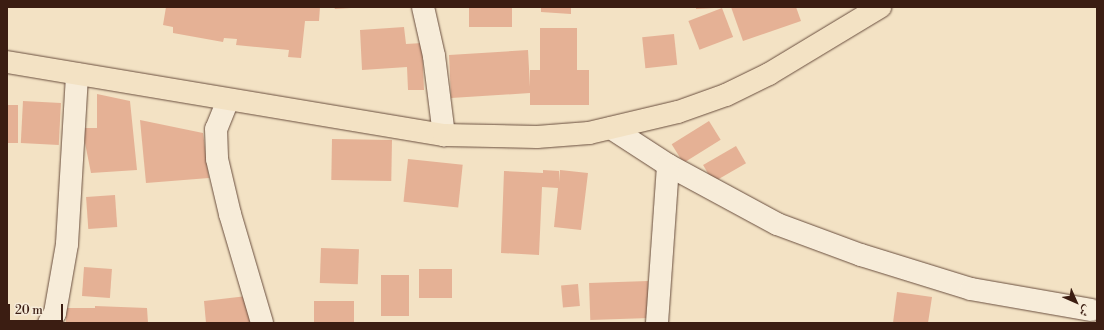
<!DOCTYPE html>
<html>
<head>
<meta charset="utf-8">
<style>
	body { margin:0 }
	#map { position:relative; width:1104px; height:330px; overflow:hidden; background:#f3e2c4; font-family:"Libre Bodoni",Amiri,serif }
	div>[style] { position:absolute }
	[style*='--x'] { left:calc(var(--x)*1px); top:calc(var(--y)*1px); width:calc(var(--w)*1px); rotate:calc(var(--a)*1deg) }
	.building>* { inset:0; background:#e5b195; transform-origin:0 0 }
	.roads { filter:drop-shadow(0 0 1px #694e3e) drop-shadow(0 0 1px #694e3e) }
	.minor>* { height:22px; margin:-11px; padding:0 11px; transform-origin:11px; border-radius:11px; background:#f7ecd9 }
	.major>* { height:22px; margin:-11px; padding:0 11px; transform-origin:11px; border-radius:11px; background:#f3e2c4 }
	span { translate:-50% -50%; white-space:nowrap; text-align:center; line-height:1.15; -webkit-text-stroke:3px #f7ecd9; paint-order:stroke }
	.frame { position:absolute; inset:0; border:8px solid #3b1d12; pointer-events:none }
	.north { position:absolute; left:1056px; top:282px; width:40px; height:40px; -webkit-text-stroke:3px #f7ecd9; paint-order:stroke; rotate:135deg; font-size:11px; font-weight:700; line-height:16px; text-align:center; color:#3b1d12 }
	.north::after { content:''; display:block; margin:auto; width:14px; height:18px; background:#3b1d12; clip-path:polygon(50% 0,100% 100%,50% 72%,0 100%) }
	.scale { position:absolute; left:8px; top:304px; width:55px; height:18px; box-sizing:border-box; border:2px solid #3b1d12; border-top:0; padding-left:5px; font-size:12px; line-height:14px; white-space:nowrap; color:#3b1d12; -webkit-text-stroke:3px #f7ecd9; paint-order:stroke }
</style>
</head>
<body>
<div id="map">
	<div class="building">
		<i style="clip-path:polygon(166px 7px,320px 7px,319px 21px,305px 21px,301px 58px,288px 57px,289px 50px,236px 45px,237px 39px,224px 38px,223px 42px,173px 33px,173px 27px,163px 25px)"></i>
		<i style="clip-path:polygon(334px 7px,351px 7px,351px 8px,335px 9px)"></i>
		<i style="left:469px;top:7px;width:43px;height:20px"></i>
		<i style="clip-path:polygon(541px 7px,571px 7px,571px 14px,541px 12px)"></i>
		<i style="clip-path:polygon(696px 7px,714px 7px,714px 8px,696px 9px)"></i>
		<i style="clip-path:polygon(731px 7px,796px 7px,801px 21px,743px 41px)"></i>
		<i style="left:722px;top:8px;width:31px;height:36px;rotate:69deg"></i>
		<i style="clip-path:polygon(404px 27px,406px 44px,422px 43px,424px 90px,408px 90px,407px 67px,362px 70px,360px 30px)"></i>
		<i style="clip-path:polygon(540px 28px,577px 28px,577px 70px,589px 70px,589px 105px,530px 105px,530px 93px,451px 98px,449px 55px,528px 50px,530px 87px,530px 70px,540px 70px)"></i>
		<i style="left:674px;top:34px;width:31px;height:32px;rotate:84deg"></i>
		<i style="clip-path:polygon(97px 94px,130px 101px,137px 170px,91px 173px,82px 128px,97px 128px)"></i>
		<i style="left:23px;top:101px;width:38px;height:42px;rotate:3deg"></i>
		<i style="left:7px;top:105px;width:11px;height:38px"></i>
		<i style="clip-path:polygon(140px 120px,203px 133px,209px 178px,146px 183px)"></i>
		<i style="left:709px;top:121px;width:22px;height:44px;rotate:58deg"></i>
		<i style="left:332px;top:139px;width:60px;height:41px;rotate:1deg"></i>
		<i style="left:736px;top:146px;width:20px;height:38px;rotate:60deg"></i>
		<i style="left:408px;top:159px;width:55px;height:43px;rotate:6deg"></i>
		<i style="clip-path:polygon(543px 170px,559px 171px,559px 182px,560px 170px,588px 173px,581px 230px,554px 227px,558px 188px,542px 187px,539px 255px,501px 253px,504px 171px,543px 173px)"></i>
		<i style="left:115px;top:195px;width:32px;height:29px;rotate:86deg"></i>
		<i style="left:321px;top:248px;width:38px;height:35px;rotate:2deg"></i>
		<i style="left:84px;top:267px;width:28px;height:29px;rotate:4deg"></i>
		<i style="left:419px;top:269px;width:33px;height:29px"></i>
		<i style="left:381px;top:275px;width:28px;height:41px"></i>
		<i style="left:648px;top:281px;width:37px;height:59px;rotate:88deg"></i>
		<i style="left:578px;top:284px;width:22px;height:17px;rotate:85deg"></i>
		<i style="clip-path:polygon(897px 292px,932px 297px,928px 323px,893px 323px)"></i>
		<i style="clip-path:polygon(247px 296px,250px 323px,206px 323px,204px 301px)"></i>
		<i style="left:314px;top:301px;width:40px;height:22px"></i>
		<i style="clip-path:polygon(95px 306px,147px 308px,148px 323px,66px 323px,66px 308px,95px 308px)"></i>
	</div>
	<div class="roads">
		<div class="minor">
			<i style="--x:423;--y:7;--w:50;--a:77.3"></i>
			<i style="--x:434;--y:56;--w:80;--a:82.8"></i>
			<i style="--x:228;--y:100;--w:31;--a:112"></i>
			<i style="--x:216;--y:129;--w:30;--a:88"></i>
			<i style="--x:217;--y:159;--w:57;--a:76.7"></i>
			<i style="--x:230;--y:214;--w:114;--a:73.6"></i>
			<i style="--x:611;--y:128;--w:68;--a:33"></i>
			<i style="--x:668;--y:165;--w:124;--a:28.4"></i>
			<i style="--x:777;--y:224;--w:90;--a:20.3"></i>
			<i style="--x:861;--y:255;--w:115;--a:17.2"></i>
			<i style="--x:971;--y:289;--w:122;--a:9.9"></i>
			<i style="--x:49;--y:323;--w:12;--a:-59"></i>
			<i style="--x:55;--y:313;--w:70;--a:-80.1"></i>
			<i style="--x:67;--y:244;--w:170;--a:-86.6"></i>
			<i style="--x:657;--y:323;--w:158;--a:-86"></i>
		</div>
		<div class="major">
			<i style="--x:7;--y:62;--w:443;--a:9.5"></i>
			<i style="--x:444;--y:135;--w:93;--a:1.2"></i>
			<i style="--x:537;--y:137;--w:52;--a:-4.4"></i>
			<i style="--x:589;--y:133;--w:91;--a:-13.3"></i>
			<i style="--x:678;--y:112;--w:51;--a:-19.5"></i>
			<i style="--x:726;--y:95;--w:48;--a:-26"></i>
			<i style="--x:769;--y:74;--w:130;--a:-31.1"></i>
		</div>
	</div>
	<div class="frame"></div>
	<div class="north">ش</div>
	<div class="scale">20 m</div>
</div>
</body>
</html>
